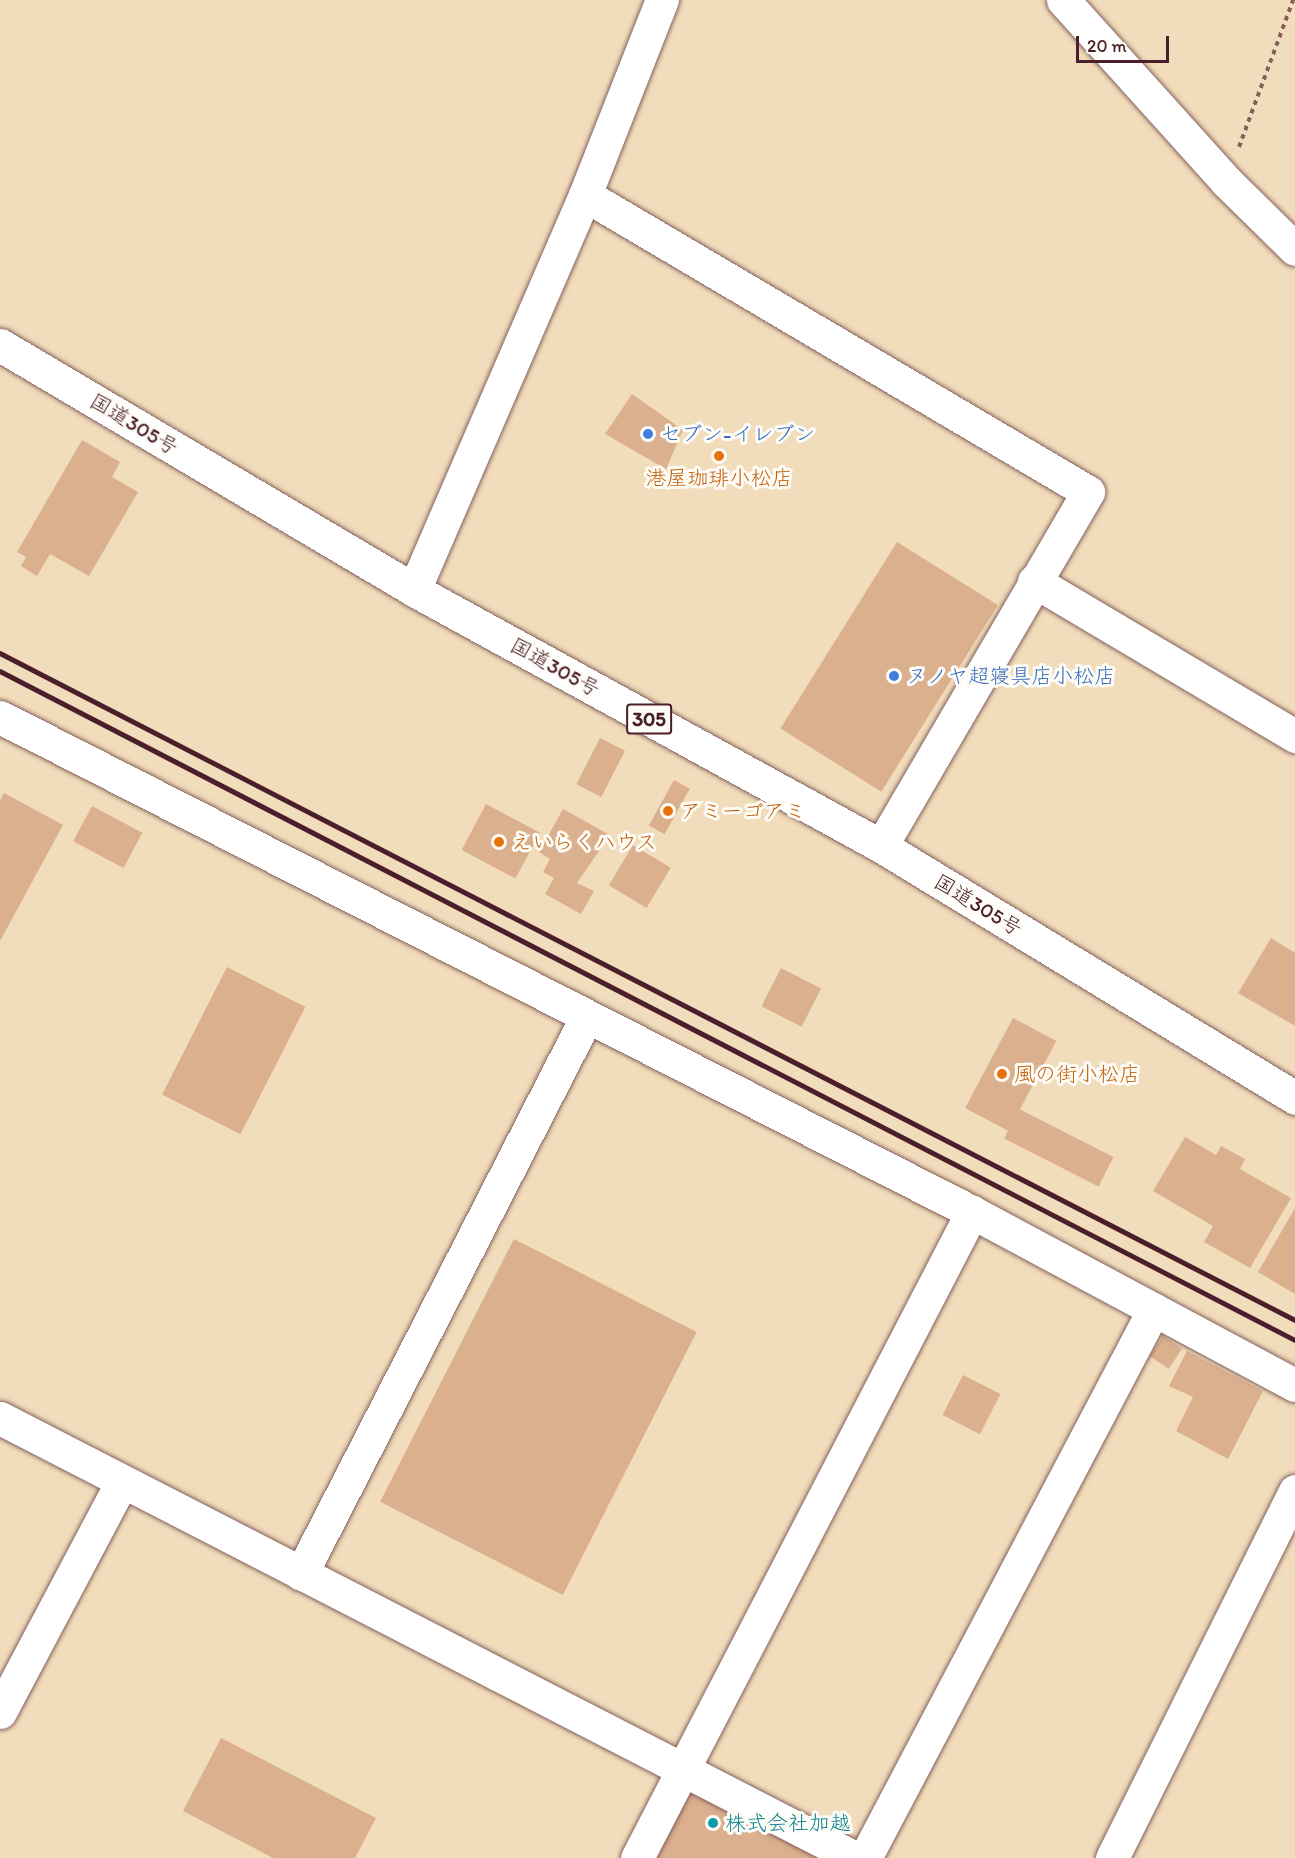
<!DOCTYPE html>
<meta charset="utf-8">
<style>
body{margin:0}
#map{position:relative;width:1295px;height:1858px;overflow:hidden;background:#f1dcbb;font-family:Itim,"Klee One",sans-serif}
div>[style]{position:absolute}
.building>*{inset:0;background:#dbb08f;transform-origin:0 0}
.path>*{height:4px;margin-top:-2px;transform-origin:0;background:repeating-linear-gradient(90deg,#84615d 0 4.5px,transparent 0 9px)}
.roads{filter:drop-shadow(0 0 2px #84615d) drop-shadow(0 0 2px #84615d)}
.minor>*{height:33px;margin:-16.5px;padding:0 16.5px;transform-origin:16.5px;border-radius:16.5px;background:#fff}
.tertiary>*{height:33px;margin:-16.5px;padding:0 16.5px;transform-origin:16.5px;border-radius:16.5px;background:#fff}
.trunk>*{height:33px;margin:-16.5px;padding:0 16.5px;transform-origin:16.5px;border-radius:16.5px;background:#fff}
.rail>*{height:4.5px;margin:-2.25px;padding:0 2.25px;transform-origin:2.25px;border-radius:2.25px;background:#4a1f2b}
.dots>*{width:16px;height:16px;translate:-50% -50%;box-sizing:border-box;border:3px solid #fdfcf7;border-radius:50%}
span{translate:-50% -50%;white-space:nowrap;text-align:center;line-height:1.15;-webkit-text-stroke:6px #fdfcf7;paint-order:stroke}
.shield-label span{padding:2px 4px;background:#fdfcf7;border:2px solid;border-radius:4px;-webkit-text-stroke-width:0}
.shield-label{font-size:20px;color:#4a1f2b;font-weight:700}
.street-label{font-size:21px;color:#4a1f2b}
.shop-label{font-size:21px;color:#366cbe}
.left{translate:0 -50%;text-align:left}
.food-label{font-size:21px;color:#c56008}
.culture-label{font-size:21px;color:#0d838f}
.scale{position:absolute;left:1076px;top:36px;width:93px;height:27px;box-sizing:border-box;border:3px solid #4a1f2b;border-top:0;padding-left:8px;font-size:18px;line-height:21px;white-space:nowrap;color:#4a1f2b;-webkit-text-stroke:4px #fdfcf7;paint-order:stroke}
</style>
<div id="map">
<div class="building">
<div style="clip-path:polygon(632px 394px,683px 430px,666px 469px,605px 434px)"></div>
<div style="clip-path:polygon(82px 440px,120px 462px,112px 477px,138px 492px,89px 576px,50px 554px,37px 576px,21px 566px,26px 557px,17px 552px)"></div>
<div style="left:897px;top:542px;width:119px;height:220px;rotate:32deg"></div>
<div style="left:600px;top:738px;width:28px;height:52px;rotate:27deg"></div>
<div style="left:674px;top:780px;width:18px;height:52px;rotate:29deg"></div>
<div style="clip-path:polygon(4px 793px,63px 825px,0 941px,0 801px)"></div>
<div style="left:486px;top:804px;width:61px;height:52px;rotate:28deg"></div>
<div style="left:92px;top:806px;width:57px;height:40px;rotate:28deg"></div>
<div style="clip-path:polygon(563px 809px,610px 835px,577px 883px,594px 891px,581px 914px,545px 894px,554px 878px,543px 872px,550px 859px,539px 852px)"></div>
<div style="left:633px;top:845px;width:44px;height:47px;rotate:31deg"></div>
<div style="clip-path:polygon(1271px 938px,1295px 953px,1295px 1026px,1238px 993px)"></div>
<div style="left:227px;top:967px;width:88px;height:143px;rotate:27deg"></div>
<div style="left:781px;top:968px;width:45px;height:43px;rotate:27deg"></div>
<div style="left:1013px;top:1018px;width:49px;height:102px;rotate:28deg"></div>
<div style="left:1019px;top:1109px;width:106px;height:33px;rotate:27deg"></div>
<div style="clip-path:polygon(1185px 1137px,1216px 1155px,1221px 1146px,1245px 1159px,1240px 1169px,1291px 1198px,1250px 1268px,1204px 1242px,1213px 1226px,1153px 1191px)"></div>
<div style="clip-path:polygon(1295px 1208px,1295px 1294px,1258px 1272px)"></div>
<div style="left:514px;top:1239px;width:205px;height:295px;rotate:27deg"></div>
<div style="left:1163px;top:1336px;width:23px;height:24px;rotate:34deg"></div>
<div style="clip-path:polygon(1187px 1351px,1263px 1391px,1228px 1459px,1176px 1431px,1193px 1397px,1169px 1386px)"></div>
<div style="left:963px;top:1375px;width:42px;height:45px;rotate:27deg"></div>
<div style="clip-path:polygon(221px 1738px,376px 1818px,355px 1858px,273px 1858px,183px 1811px)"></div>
<div style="clip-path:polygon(688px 1789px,824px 1858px,653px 1858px)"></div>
</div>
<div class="path">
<div style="left:1239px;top:147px;width:157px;rotate:-69.8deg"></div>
</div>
<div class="roads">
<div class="minor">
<div style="left:1063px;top:0;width:245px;rotate:48deg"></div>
<div style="left:1227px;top:182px;width:95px;rotate:44.6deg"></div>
<div style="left:585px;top:195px;width:584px;rotate:30.56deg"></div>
<div style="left:1088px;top:492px;width:410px;rotate:120.3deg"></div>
<div style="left:1034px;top:581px;width:304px;rotate:30.7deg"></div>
<div style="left:0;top:717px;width:1091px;rotate:26.99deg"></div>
<div style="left:972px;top:1212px;width:366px;rotate:28.2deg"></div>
<div style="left:301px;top:1574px;width:627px;rotate:-62.86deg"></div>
<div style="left:0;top:1712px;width:260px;rotate:-62.1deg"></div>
<div style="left:637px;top:1858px;width:728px;rotate:-62.59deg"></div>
<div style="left:865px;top:1858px;width:620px;rotate:-62.24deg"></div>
<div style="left:1112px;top:1858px;width:410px;rotate:-63.5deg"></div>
</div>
<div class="tertiary">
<div style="left:414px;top:590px;width:430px;rotate:-66.6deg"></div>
<div style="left:585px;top:195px;width:210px;rotate:-68.5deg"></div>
<div style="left:0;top:1418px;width:962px;rotate:27.23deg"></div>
</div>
<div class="trunk">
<div style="left:0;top:345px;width:481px;rotate:30.6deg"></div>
<div style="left:414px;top:590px;width:533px;rotate:28.73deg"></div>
<div style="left:881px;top:846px;width:485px;rotate:31.3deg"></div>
</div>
</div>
<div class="rail">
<div style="left:0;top:653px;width:1457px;rotate:27.25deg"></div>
<div style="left:0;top:671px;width:1458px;rotate:27.32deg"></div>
</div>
<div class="dots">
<div style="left:648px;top:434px;background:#3f7fe0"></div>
<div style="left:719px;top:456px;background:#e8710a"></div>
<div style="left:894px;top:676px;background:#3f7fe0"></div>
<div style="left:668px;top:811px;background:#e8710a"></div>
<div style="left:499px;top:842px;background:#e8710a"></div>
<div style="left:1002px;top:1074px;background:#e8710a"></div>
<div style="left:713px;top:1823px;background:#0f9aa8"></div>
</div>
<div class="shield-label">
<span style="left:649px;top:719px">305</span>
</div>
<div class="street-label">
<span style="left:134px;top:424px;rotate:31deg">国道305号</span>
<span style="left:555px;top:667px;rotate:29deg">国道305号</span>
<span style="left:978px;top:905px;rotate:31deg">国道305号</span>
</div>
<div class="shop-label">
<span class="left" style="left:660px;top:434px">セブン-イレブン</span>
<span class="left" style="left:906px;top:676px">ヌノヤ超寝具店小松店</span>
</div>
<div class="food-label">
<span style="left:719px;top:478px">港屋珈琲小松店</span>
<span class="left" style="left:680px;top:811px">アミーゴアミ</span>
<span class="left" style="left:511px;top:842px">えいらくハウス</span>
<span class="left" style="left:1014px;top:1074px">風の街小松店</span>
</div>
<div class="culture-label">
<span class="left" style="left:725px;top:1823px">株式会社加越</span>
</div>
<div class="scale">20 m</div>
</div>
